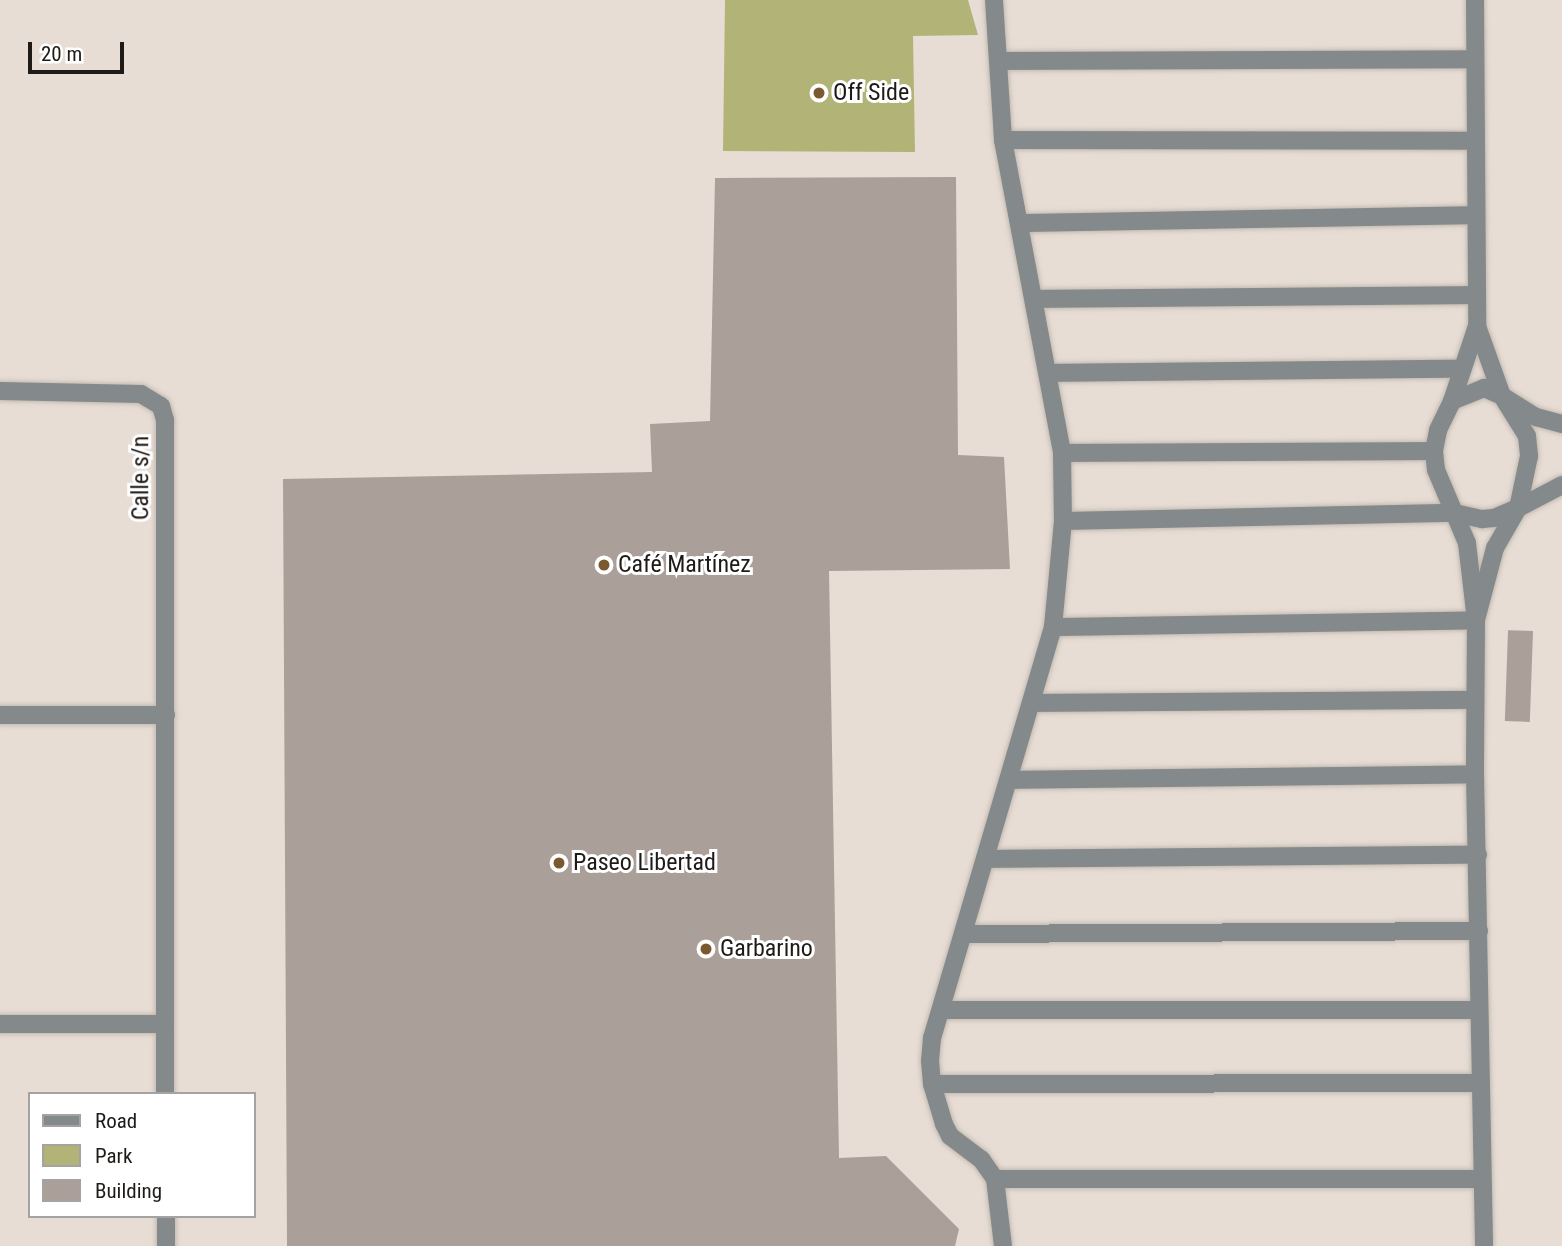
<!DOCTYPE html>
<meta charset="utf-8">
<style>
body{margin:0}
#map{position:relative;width:1562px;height:1246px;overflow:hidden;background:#e7ddd4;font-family:"Roboto Condensed",sans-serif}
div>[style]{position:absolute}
.green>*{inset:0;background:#b1b476}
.building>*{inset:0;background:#ab9f9a;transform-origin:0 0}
.roads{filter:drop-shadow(0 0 2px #c3bab2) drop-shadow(0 0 2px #c3bab2)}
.lane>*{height:18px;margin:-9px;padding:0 9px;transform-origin:9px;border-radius:9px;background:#84898b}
.street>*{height:18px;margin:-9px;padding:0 9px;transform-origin:9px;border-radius:9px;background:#84898b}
.dots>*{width:19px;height:19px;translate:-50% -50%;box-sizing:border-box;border:4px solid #fff;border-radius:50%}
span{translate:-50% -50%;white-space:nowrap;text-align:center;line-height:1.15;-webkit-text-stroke:6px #fff;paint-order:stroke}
.poi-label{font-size:24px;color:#1d1a17}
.left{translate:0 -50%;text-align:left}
.street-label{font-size:24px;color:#1d1a17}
.legend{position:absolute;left:28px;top:1092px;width:228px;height:126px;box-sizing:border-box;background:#fff;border:2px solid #a5a3a2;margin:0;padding:9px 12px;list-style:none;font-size:21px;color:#1d1a17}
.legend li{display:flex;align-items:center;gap:14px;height:35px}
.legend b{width:35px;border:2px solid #a5a3a2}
.scale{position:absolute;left:28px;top:42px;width:96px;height:32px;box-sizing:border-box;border:4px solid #1d1a17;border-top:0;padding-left:9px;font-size:21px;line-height:24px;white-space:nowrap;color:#1d1a17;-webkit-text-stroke:5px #fff;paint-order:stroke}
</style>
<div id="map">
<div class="green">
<div style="clip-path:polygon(725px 0,968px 0,978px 35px,913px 36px,915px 152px,723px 151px)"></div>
</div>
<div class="building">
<div style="clip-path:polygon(956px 177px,958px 455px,1004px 457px,1010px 569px,829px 571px,839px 1158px,886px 1156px,959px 1229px,955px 1246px,287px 1246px,283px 479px,652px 472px,650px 424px,710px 421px,715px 178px)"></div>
<div style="left:1533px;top:631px;width:91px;height:25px;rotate:92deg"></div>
</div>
<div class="roads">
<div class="lane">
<div style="left:994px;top:0;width:140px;rotate:86.3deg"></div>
<div style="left:1003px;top:140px;width:319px;rotate:79.3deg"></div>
<div style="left:1062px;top:453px;width:68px;rotate:89.2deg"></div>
<div style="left:1063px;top:521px;width:106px;rotate:95.4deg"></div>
<div style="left:1053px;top:627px;width:428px;rotate:106.4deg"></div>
<div style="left:932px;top:1038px;width:23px;rotate:95deg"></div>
<div style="left:930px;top:1061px;width:23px;rotate:85deg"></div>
<div style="left:932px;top:1084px;width:42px;rotate:73.3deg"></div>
<div style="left:944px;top:1124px;width:13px;rotate:63deg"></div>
<div style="left:950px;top:1136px;width:39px;rotate:37deg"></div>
<div style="left:981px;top:1159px;width:24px;rotate:55deg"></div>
<div style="left:995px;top:1179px;width:67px;rotate:83.2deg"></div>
<div style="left:1475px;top:0;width:326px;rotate:89.6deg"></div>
<div style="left:1477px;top:326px;width:74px;rotate:70.3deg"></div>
<div style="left:1502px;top:396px;width:47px;rotate:58deg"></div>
<div style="left:1527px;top:436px;width:20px;rotate:84deg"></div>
<div style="left:1529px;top:456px;width:53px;rotate:101.9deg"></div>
<div style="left:1518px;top:508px;width:46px;rotate:119.9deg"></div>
<div style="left:1495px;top:548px;width:74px;rotate:104.8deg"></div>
<div style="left:1476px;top:620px;width:154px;rotate:90.4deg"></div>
<div style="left:1475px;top:774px;width:472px;rotate:88.9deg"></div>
<div style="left:998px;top:61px;width:476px;rotate:-0.2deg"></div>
<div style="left:1003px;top:140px;width:472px;rotate:0.1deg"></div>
<div style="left:1020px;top:223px;width:454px;rotate:-1deg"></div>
<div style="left:1034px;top:299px;width:440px;rotate:-0.5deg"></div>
<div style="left:1049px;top:373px;width:413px;rotate:-0.6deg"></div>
<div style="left:1452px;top:401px;width:35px;rotate:-22deg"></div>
<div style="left:1484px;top:388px;width:20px;rotate:24deg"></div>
<div style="left:1502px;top:396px;width:40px;rotate:32deg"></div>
<div style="left:1536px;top:417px;width:27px;rotate:15deg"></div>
<div style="left:1062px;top:453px;width:372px;rotate:-0.3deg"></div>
<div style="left:1063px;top:521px;width:392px;rotate:-1.2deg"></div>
<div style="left:1455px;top:513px;width:28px;rotate:13deg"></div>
<div style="left:1482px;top:519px;width:12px;rotate:-5deg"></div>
<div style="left:1494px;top:518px;width:26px;rotate:-23deg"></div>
<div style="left:1518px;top:508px;width:50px;rotate:-27.6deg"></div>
<div style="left:1053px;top:627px;width:423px;rotate:-0.9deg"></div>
<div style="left:1476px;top:620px;width:78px;rotate:-96.7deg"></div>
<div style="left:1467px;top:543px;width:79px;rotate:-113deg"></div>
<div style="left:1436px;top:470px;width:19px;rotate:-96deg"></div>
<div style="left:1434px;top:451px;width:21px;rotate:-79deg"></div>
<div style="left:1438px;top:430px;width:32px;rotate:-64deg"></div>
<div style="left:1452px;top:401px;width:79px;rotate:-71.6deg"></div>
<div style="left:1033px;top:703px;width:441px;rotate:-0.4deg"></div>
<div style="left:1009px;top:780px;width:466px;rotate:-0.7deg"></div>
<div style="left:985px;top:859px;width:493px;rotate:-0.5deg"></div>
<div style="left:963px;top:934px;width:516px;rotate:-0.33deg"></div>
<div style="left:941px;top:1010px;width:537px"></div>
<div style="left:932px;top:1084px;width:547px;rotate:-0.1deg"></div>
<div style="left:995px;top:1179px;width:487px"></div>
</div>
<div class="street">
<div style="left:0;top:391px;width:141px;rotate:1.2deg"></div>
<div style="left:141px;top:394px;width:23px;rotate:31deg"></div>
<div style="left:161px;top:406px;width:15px;rotate:74deg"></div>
<div style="left:165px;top:420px;width:674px;rotate:90deg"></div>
<div style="left:0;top:715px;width:166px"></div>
<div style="left:0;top:1024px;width:164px"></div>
<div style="left:166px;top:1216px;width:30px;rotate:90deg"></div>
</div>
</div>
<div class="dots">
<div style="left:819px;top:93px;background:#7b5930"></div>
<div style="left:604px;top:565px;background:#7b5930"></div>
<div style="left:559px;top:863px;background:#7b5930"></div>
<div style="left:706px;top:949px;background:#7b5930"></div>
</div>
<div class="poi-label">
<span class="left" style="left:833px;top:93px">Off Side</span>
<span class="left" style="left:618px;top:565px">Café Martínez</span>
<span class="left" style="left:573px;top:863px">Paseo Libertad</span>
<span class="left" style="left:720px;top:949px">Garbarino</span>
</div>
<div class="street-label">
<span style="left:141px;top:478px;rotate:-90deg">Calle s/n</span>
</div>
<ul class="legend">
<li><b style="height:9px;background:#84898b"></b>Road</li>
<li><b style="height:19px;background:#b1b476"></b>Park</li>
<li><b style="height:19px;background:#ab9f9a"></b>Building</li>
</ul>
<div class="scale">20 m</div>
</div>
